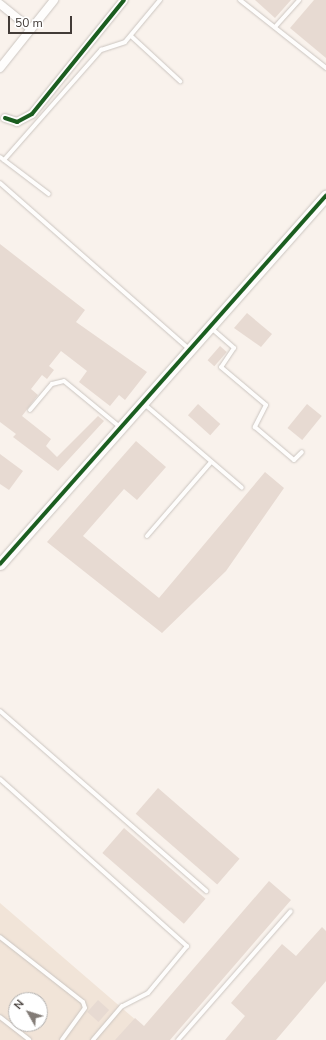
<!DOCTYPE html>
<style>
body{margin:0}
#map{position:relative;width:326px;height:1040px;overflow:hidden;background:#f9f2ec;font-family:"Nunito Sans",sans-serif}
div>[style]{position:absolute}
.industrial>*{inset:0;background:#f1e4d8}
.building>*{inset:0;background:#e7dad2;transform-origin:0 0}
.roads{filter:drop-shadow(0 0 1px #cbc5c0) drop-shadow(0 0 1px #cbc5c0)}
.lane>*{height:4px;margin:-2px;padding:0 2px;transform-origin:2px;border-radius:2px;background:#fefdfc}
.street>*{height:8px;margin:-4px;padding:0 4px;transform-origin:4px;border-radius:4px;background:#fefdfc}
.secondary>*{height:11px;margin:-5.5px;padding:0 5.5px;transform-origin:5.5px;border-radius:5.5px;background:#fefdfc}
.cycleway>*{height:4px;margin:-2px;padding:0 2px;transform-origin:2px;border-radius:2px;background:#1b5e20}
span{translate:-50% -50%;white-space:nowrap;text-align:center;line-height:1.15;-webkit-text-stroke:3px #fff;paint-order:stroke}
.north{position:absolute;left:8px;top:992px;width:40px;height:40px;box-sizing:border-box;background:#fff;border:1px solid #b3b1af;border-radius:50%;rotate:309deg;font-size:11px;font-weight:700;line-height:16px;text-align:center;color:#423b37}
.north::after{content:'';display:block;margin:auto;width:14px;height:18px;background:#827b76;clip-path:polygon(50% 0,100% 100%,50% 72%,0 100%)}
.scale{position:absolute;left:8px;top:16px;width:64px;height:18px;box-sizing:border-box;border:2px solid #423b37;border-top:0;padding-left:5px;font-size:12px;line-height:14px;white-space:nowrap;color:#423b37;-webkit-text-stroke:3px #fff;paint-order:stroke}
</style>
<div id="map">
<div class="industrial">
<div style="clip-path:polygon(evenodd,0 903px,159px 1040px,0 1040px,0 903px,16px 1000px,40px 1000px,40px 1024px,16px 1024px,16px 1000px)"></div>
</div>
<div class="building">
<div style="clip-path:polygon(255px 0,291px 0,275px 18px)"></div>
<div style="clip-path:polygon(314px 0,326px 0,326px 58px,290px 28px)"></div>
<div style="clip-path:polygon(0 244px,85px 310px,76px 322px,147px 372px,125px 400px,119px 395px,110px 406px,79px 382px,87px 371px,61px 351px,49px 366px,54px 370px,47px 379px,42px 375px,31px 389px,38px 395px,22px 416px,51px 439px,46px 446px,57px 457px,98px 416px,104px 421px,58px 471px,13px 437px,16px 434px,0 422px)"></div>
<div style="clip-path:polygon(247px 313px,272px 334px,261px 347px,234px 328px)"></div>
<div style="left:220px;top:346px;width:9px;height:19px;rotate:41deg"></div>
<div style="left:198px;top:404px;width:30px;height:15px;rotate:42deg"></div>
<div style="left:307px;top:404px;width:19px;height:31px;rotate:39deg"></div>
<div style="clip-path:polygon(136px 441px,166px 467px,137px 500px,124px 489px,83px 536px,159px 598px,265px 472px,284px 488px,226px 571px,162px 633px,47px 542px)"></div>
<div style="clip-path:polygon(0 454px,23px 471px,9px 490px,0 484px)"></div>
<div style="left:158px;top:788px;width:108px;height:34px;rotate:41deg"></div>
<div style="left:124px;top:828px;width:108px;height:33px;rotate:41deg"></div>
<div style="clip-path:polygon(269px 881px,291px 900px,170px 1040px,115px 1040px,135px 1018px,144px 1026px)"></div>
<div style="clip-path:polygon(322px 927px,326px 931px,326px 981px,276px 1040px,225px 1040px,245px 1016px,231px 1003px,282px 944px,296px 956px)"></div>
<div style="left:98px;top:1000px;width:15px;height:16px;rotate:42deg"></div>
</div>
<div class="roads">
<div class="lane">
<div style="left:240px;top:0;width:110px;rotate:38.3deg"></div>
<div style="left:275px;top:27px;width:36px;rotate:-48deg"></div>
<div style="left:131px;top:36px;width:67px;rotate:42.6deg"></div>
<div style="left:0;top:157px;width:61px;rotate:37.1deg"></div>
<div style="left:4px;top:160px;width:147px;rotate:-48.6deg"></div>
<div style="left:101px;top:50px;width:25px;rotate:-18deg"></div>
<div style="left:125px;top:42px;width:55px;rotate:-50.2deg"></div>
<div style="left:0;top:183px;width:252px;rotate:41.3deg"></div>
<div style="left:210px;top:327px;width:32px;rotate:41deg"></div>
<div style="left:234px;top:348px;width:23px;rotate:124deg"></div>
<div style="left:221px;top:367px;width:59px;rotate:40.2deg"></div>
<div style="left:266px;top:405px;width:25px;rotate:117deg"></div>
<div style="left:255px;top:427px;width:51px;rotate:40.2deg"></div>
<div style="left:294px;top:460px;width:11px;rotate:-45deg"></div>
<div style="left:143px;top:403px;width:130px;rotate:40.6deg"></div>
<div style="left:30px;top:410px;width:34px;rotate:-50deg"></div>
<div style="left:52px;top:384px;width:12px;rotate:-14deg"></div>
<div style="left:64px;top:381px;width:72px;rotate:39.4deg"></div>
<div style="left:147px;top:536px;width:98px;rotate:-49.1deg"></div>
<div style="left:0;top:711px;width:274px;rotate:41.1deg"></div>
<div style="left:0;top:779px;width:251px;rotate:41.8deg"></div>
<div style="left:187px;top:946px;width:61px;rotate:129.7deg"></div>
<div style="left:148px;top:993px;width:29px;rotate:153deg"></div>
<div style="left:122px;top:1006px;width:45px;rotate:130.5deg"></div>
<div style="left:0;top:937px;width:105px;rotate:38.1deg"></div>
<div style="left:83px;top:1002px;width:6px;rotate:72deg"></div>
<div style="left:85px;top:1008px;width:39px;rotate:126deg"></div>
<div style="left:0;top:1017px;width:37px;rotate:38deg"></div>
<div style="left:178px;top:1040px;width:171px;rotate:-48.8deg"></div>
</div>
<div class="street">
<div style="left:0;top:4px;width:40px;rotate:39deg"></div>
<div style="left:0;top:68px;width:87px;rotate:-51.5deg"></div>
<div style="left:5px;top:118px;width:13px;rotate:18deg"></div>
<div style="left:17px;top:122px;width:17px;rotate:-28deg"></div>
<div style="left:32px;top:114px;width:146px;rotate:-51.1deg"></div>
</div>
<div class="secondary">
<div style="left:0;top:564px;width:492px;rotate:-48.5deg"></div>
</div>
</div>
<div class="cycleway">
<div style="left:5px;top:118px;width:13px;rotate:18deg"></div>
<div style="left:17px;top:122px;width:17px;rotate:-28deg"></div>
<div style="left:32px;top:114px;width:146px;rotate:-51.1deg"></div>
<div style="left:0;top:564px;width:492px;rotate:-48.5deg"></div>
</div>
<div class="north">N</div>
<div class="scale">50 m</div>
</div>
